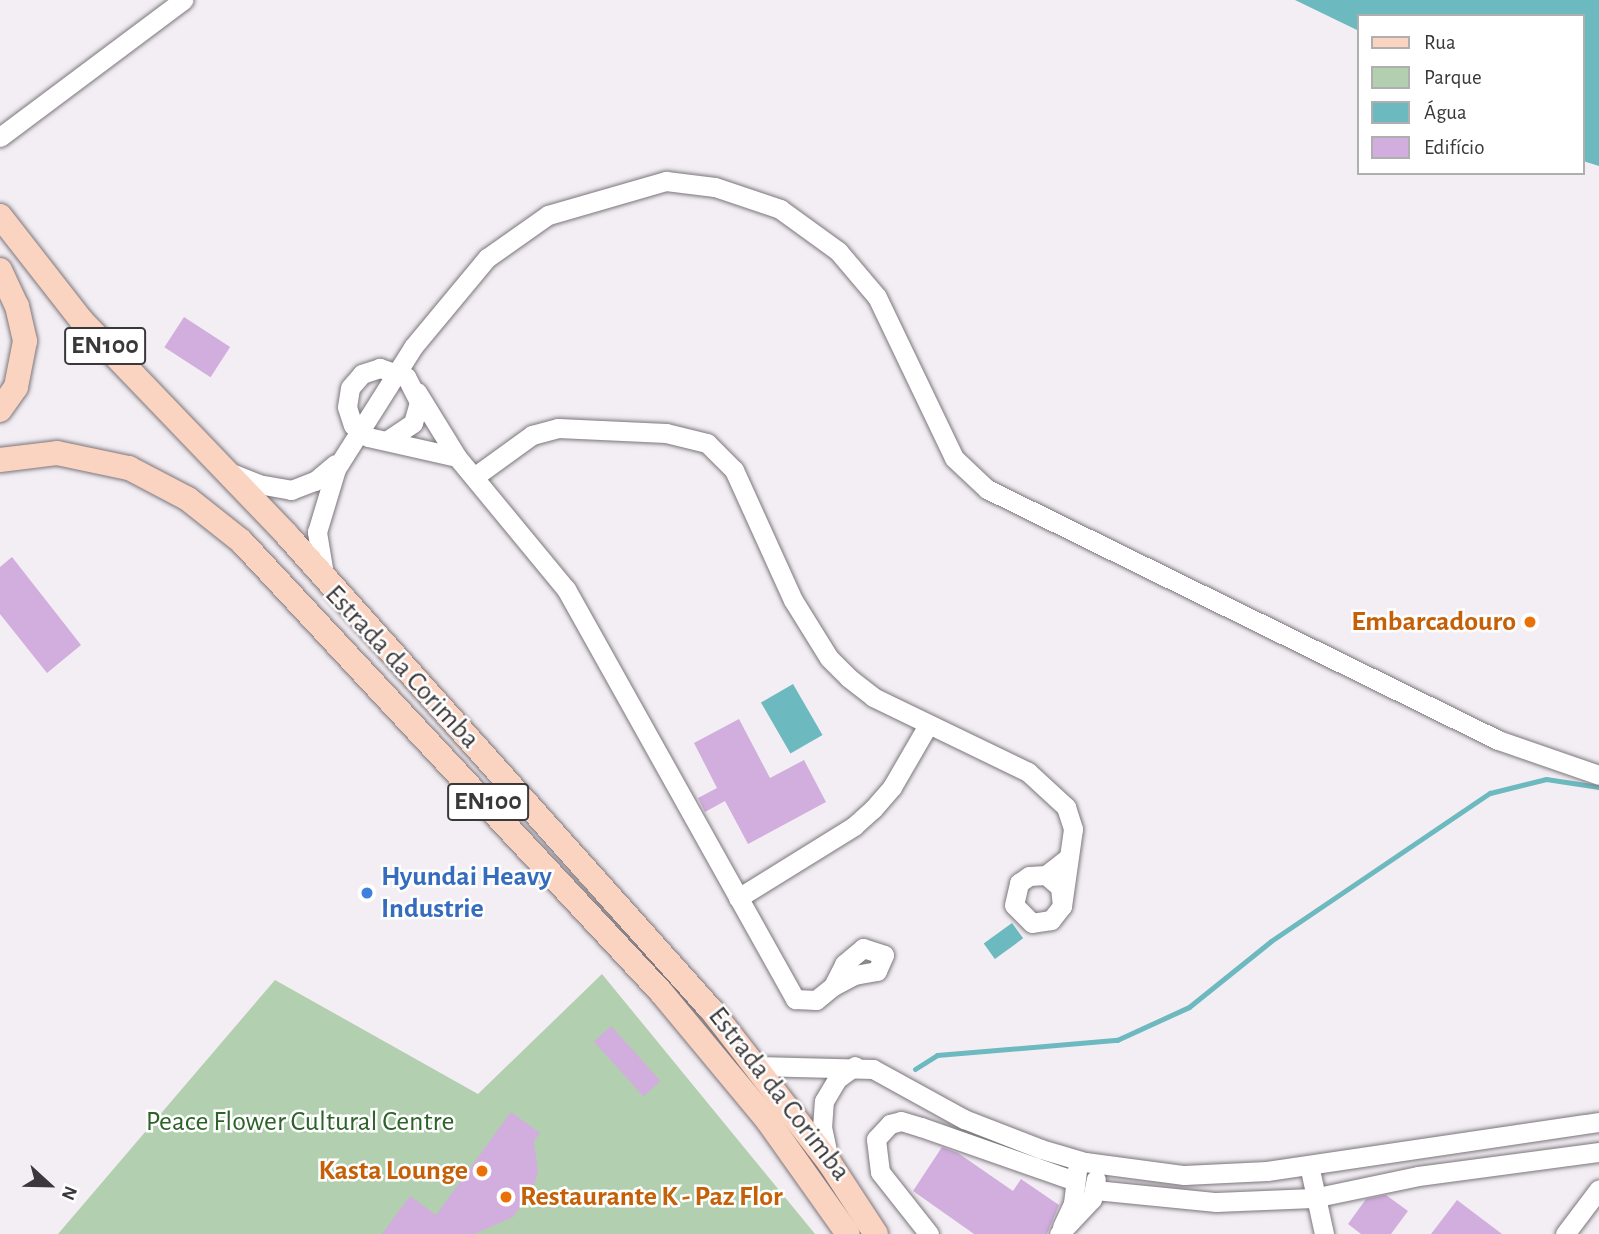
<!DOCTYPE html>
<meta charset="utf-8">
<style>
body{margin:0}
#map{position:relative;width:1599px;height:1234px;overflow:hidden;background:#f3eef3;font-family:"Alegreya Sans",sans-serif}
div>[style]{position:absolute}
.green>*{inset:0;background:#b2cfaf}
.water>*{inset:0;background:#6cb9bf;transform-origin:0 0}
.stream>*{height:5px;margin:-2.5px;padding:0 2.5px;transform-origin:2.5px;border-radius:2.5px;background:#6cb9bf}
.building>*{inset:0;background:#d1aede;transform-origin:0 0}
.roads{filter:drop-shadow(0 0 2px #7b767b) drop-shadow(0 0 2px #7b767b)}
.minor>*{height:19px;margin:-9.5px;padding:0 9.5px;transform-origin:9.5px;border-radius:9.5px;background:#fff}
.major>*{height:24px;margin:-12px;padding:0 12px;transform-origin:12px;border-radius:12px;background:#fad3c1}
.dots>*{width:19px;height:19px;translate:-50% -50%;box-sizing:border-box;border:4px solid #fff;border-radius:50%}
span{translate:-50% -50%;white-space:nowrap;text-align:center;line-height:1.15;-webkit-text-stroke:5px #fff;paint-order:stroke}
.shield-label span{padding:2px 5px;background:#fff;border:2px solid;border-radius:5px;-webkit-text-stroke-width:0}
.shield-label{font-size:26px;color:#3a383a;font-weight:700}
.food-label{font-size:28px;color:#c56008;font-weight:700}
.right{translate:-100% -50%;text-align:right}
.left{translate:0 -50%;text-align:left}
.street-label{font-size:28px;color:#3a383a}
.shop-label{font-size:28px;color:#366cbe;font-weight:700}
.park-label{font-size:28px;color:#2d6329}
.legend{position:absolute;left:1357px;top:14px;width:228px;height:161px;box-sizing:border-box;background:#fff;border:2px solid #b0afb0;margin:0;padding:9px 12px;list-style:none;font-size:21px;color:#3a383a}
.legend li{display:flex;align-items:center;gap:14px;height:35px}
.legend b{width:35px;border:2px solid #b0afb0}
.north{position:absolute;left:14px;top:1150px;width:70px;height:70px;-webkit-text-stroke:5px #fff;paint-order:stroke;rotate:112deg;font-size:19px;font-weight:700;line-height:28px;text-align:center;color:#3a383a}
.north::after{content:'';display:block;margin:auto;width:24px;height:32px;background:#3a383a;clip-path:polygon(50% 0,100% 100%,50% 72%,0 100%)}
</style>
<div id="map">
<div class="green">
<div style="clip-path:polygon(602px 974px,815px 1234px,58px 1234px,275px 980px,478px 1094px)"></div>
</div>
<div class="water">
<div style="clip-path:polygon(1295px 0,1599px 0,1599px 166px,1583px 161px,1583px 16px,1359px 16px,1359px 31px)"></div>
<div style="left:793px;top:684px;width:59px;height:37px;rotate:60deg"></div>
<div style="left:1012px;top:923px;width:19px;height:35px;rotate:54deg"></div>
</div>
<div class="stream">
<div style="left:915px;top:1069px;width:26px;rotate:-32deg"></div>
<div style="left:937px;top:1055px;width:181px;rotate:-4.8deg"></div>
<div style="left:1117px;top:1040px;width:79px;rotate:-24.6deg"></div>
<div style="left:1189px;top:1007px;width:105px;rotate:-38.8deg"></div>
<div style="left:1271px;top:941px;width:264px;rotate:-34.1deg"></div>
<div style="left:1490px;top:793px;width:58px;rotate:-14deg"></div>
<div style="left:1546px;top:779px;width:54px;rotate:8.6deg"></div>
</div>
<div class="building">
<div style="left:184px;top:317px;width:55px;height:36px;rotate:33deg"></div>
<div style="clip-path:polygon(12px 557px,81px 645px,47px 673px,0 614px,0 567px)"></div>
<div style="clip-path:polygon(739px 719px,770px 778px,804px 760px,826px 802px,748px 844px,725px 801px,705px 812px,698px 798px,717px 788px,694px 743px)"></div>
<div style="left:611px;top:1026px;width:74px;height:23px;rotate:48deg"></div>
<div style="clip-path:polygon(511px 1112px,540px 1133px,534px 1141px,538px 1172px,533px 1189px,513px 1217px,474px 1234px,382px 1234px,410px 1196px,436px 1215px)"></div>
<div style="clip-path:polygon(942px 1147px,958px 1153px,1013px 1191px,1021px 1179px,1059px 1205px,1047px 1234px,974px 1234px,913px 1191px)"></div>
<div style="clip-path:polygon(1386px 1195px,1408px 1211px,1391px 1234px,1361px 1234px,1348px 1224px,1366px 1199px)"></div>
<div style="clip-path:polygon(1457px 1200px,1502px 1234px,1431px 1234px)"></div>
</div>
<div class="roads">
<div class="minor">
<div style="left:0;top:137px;width:229px;rotate:-36.8deg"></div>
<div style="left:417px;top:392px;width:76px;rotate:58.4deg"></div>
<div style="left:457px;top:457px;width:171px;rotate:50.5deg"></div>
<div style="left:566px;top:589px;width:470px;rotate:60.8deg"></div>
<div style="left:795px;top:999px;width:21px;rotate:3deg"></div>
<div style="left:816px;top:1000px;width:22px;rotate:-39deg"></div>
<div style="left:833px;top:986px;width:25px;rotate:-63deg"></div>
<div style="left:844px;top:964px;width:25px;rotate:-40deg"></div>
<div style="left:863px;top:948px;width:22px;rotate:18deg"></div>
<div style="left:884px;top:955px;width:17px;rotate:114deg"></div>
<div style="left:877px;top:971px;width:23px;rotate:170deg"></div>
<div style="left:854px;top:975px;width:24px;rotate:152deg"></div>
<div style="left:388px;top:440px;width:30px;rotate:-34deg"></div>
<div style="left:413px;top:423px;width:22px;rotate:-74deg"></div>
<div style="left:419px;top:402px;width:28px;rotate:-117deg"></div>
<div style="left:406px;top:377px;width:28px;rotate:-161deg"></div>
<div style="left:380px;top:368px;width:19px;rotate:162deg"></div>
<div style="left:362px;top:374px;width:18px;rotate:131deg"></div>
<div style="left:350px;top:388px;width:19px;rotate:99deg"></div>
<div style="left:347px;top:407px;width:19px;rotate:72deg"></div>
<div style="left:353px;top:425px;width:19px;rotate:39deg"></div>
<div style="left:368px;top:437px;width:91px;rotate:12.7deg"></div>
<div style="left:229px;top:472px;width:31px;rotate:22deg"></div>
<div style="left:258px;top:484px;width:34px;rotate:10deg"></div>
<div style="left:291px;top:490px;width:26px;rotate:-21deg"></div>
<div style="left:315px;top:481px;width:26px;rotate:-40deg"></div>
<div style="left:474px;top:477px;width:72px;rotate:-35.9deg"></div>
<div style="left:532px;top:435px;width:27px;rotate:-15deg"></div>
<div style="left:558px;top:428px;width:108px;rotate:2.7deg"></div>
<div style="left:666px;top:433px;width:42px;rotate:13.7deg"></div>
<div style="left:707px;top:443px;width:38px;rotate:45deg"></div>
<div style="left:734px;top:470px;width:143px;rotate:65.6deg"></div>
<div style="left:793px;top:600px;width:68px;rotate:58.2deg"></div>
<div style="left:829px;top:658px;width:28px;rotate:45deg"></div>
<div style="left:849px;top:678px;width:31px;rotate:38deg"></div>
<div style="left:873px;top:697px;width:172px;rotate:25.8deg"></div>
<div style="left:1028px;top:772px;width:52px;rotate:42.6deg"></div>
<div style="left:1066px;top:807px;width:23px;rotate:72deg"></div>
<div style="left:1073px;top:829px;width:78px;rotate:98.1deg"></div>
<div style="left:324px;top:574px;width:43px;rotate:-99.5deg"></div>
<div style="left:317px;top:532px;width:66px;rotate:-73.2deg"></div>
<div style="left:336px;top:469px;width:144px;rotate:-57.7deg"></div>
<div style="left:413px;top:347px;width:116px;rotate:-50.3deg"></div>
<div style="left:487px;top:258px;width:75px;rotate:-35.2deg"></div>
<div style="left:548px;top:215px;width:123px;rotate:-16.1deg"></div>
<div style="left:666px;top:181px;width:49px;rotate:7deg"></div>
<div style="left:715px;top:187px;width:69px;rotate:18.7deg"></div>
<div style="left:780px;top:209px;width:72px;rotate:35.9deg"></div>
<div style="left:838px;top:251px;width:60px;rotate:49.7deg"></div>
<div style="left:877px;top:297px;width:178px;rotate:64.4deg"></div>
<div style="left:954px;top:458px;width:45px;rotate:43.2deg"></div>
<div style="left:987px;top:489px;width:569px;rotate:26.16deg"></div>
<div style="left:1498px;top:740px;width:107px;rotate:19.1deg"></div>
<div style="left:1046px;top:875px;width:18px;rotate:41deg"></div>
<div style="left:1060px;top:887px;width:19px;rotate:84deg"></div>
<div style="left:1062px;top:906px;width:18px;rotate:128deg"></div>
<div style="left:1051px;top:920px;width:19px;rotate:171deg"></div>
<div style="left:1032px;top:923px;width:25px;rotate:-135deg"></div>
<div style="left:1014px;top:905px;width:23px;rotate:-77deg"></div>
<div style="left:1019px;top:883px;width:12px;rotate:-35deg"></div>
<div style="left:1029px;top:876px;width:17px;rotate:-3deg"></div>
<div style="left:1046px;top:875px;width:28px;rotate:-38deg"></div>
<div style="left:738px;top:898px;width:137px;rotate:-31.8deg"></div>
<div style="left:854px;top:826px;width:25px;rotate:-42deg"></div>
<div style="left:873px;top:809px;width:29px;rotate:-49deg"></div>
<div style="left:892px;top:787px;width:72px;rotate:-59.9deg"></div>
<div style="left:757px;top:1066px;width:116px;rotate:1.5deg"></div>
<div style="left:873px;top:1069px;width:104px;rotate:28.8deg"></div>
<div style="left:964px;top:1119px;width:83px;rotate:21.3deg"></div>
<div style="left:1041px;top:1149px;width:46px;rotate:16.5deg"></div>
<div style="left:1085px;top:1162px;width:100px;rotate:7.5deg"></div>
<div style="left:1184px;top:1175px;width:83px;rotate:-2.8deg"></div>
<div style="left:1267px;top:1171px;width:336px;rotate:-8.4deg"></div>
<div style="left:829px;top:1160px;width:33px;rotate:-102deg"></div>
<div style="left:822px;top:1128px;width:27px;rotate:-86deg"></div>
<div style="left:824px;top:1101px;width:26px;rotate:-59deg"></div>
<div style="left:837px;top:1079px;width:22px;rotate:-36deg"></div>
<div style="left:1309px;top:1165px;width:71px;rotate:77.7deg"></div>
<div style="left:1095px;top:1190px;width:122px;rotate:5.7deg"></div>
<div style="left:1216px;top:1202px;width:97px;rotate:-2.4deg"></div>
<div style="left:1313px;top:1198px;width:107px;rotate:-11.8deg"></div>
<div style="left:1418px;top:1176px;width:183px;rotate:-7.6deg"></div>
<div style="left:1062px;top:1227px;width:26px;rotate:-65deg"></div>
<div style="left:1073px;top:1203px;width:34px;rotate:-83deg"></div>
<div style="left:929px;top:1234px;width:79px;rotate:-128.3deg"></div>
<div style="left:880px;top:1172px;width:33px;rotate:-97deg"></div>
<div style="left:876px;top:1139px;width:21px;rotate:-47deg"></div>
<div style="left:890px;top:1124px;width:11px;rotate:-15deg"></div>
<div style="left:901px;top:1121px;width:21px;rotate:17deg"></div>
<div style="left:921px;top:1127px;width:163px;rotate:19.3deg"></div>
<div style="left:1059px;top:1234px;width:48px;rotate:-46.7deg"></div>
<div style="left:1092px;top:1199px;width:20px;rotate:-79deg"></div>
<div style="left:1565px;top:1234px;width:56px;rotate:-52.9deg"></div>
</div>
<div class="major">
<div style="left:0;top:216px;width:133px;rotate:52deg"></div>
<div style="left:82px;top:321px;width:296px;rotate:46.2deg"></div>
<div style="left:287px;top:535px;width:640px;rotate:48.23deg"></div>
<div style="left:713px;top:1012px;width:190px;rotate:52.3deg"></div>
<div style="left:829px;top:1162px;width:86px;rotate:56.9deg"></div>
<div style="left:0;top:270px;width:40px;rotate:65deg"></div>
<div style="left:17px;top:306px;width:36px;rotate:77deg"></div>
<div style="left:25px;top:341px;width:47px;rotate:101.1deg"></div>
<div style="left:16px;top:387px;width:28px;rotate:125deg"></div>
<div style="left:0;top:460px;width:57px;rotate:-7deg"></div>
<div style="left:57px;top:453px;width:74px;rotate:11.8deg"></div>
<div style="left:129px;top:468px;width:67px;rotate:27.7deg"></div>
<div style="left:188px;top:499px;width:68px;rotate:38.4deg"></div>
<div style="left:241px;top:541px;width:616px;rotate:47.04deg"></div>
<div style="left:661px;top:992px;width:168px;rotate:50.3deg"></div>
<div style="left:768px;top:1121px;width:138px;rotate:54.7deg"></div>
</div>
</div>
<div class="dots">
<div style="left:1530px;top:622px;background:#e8710a"></div>
<div style="left:367px;top:893px;background:#3f7fe0"></div>
<div style="left:482px;top:1171px;background:#e8710a"></div>
<div style="left:506px;top:1197px;background:#e8710a"></div>
</div>
<div class="shield-label">
<span style="left:105px;top:346px">EN100</span>
<span style="left:488px;top:802px">EN100</span>
</div>
<div class="food-label">
<span class="right" style="left:1516px;top:622px">Embarcadouro</span>
<span class="right" style="left:468px;top:1171px">Kasta Lounge</span>
<span class="left" style="left:520px;top:1197px">Restaurante K - Paz Flor</span>
</div>
<div class="street-label">
<span style="left:402px;top:667px;rotate:47deg">Estrada da Corimba</span>
<span style="left:779px;top:1094px;rotate:52deg">Estrada da Corimba</span>
</div>
<div class="shop-label">
<span class="left" style="left:381px;top:893px">Hyundai Heavy<br>Industrie</span>
</div>
<div class="park-label">
<span style="left:300px;top:1122px">Peace Flower Cultural Centre</span>
</div>
<ul class="legend">
<li><b style="height:9px;background:#fad3c1"></b>Rua</li>
<li><b style="height:19px;background:#b2cfaf"></b>Parque</li>
<li><b style="height:19px;background:#6cb9bf"></b>Água</li>
<li><b style="height:19px;background:#d1aede"></b>Edifício</li>
</ul>
<div class="north">N</div>
</div>
